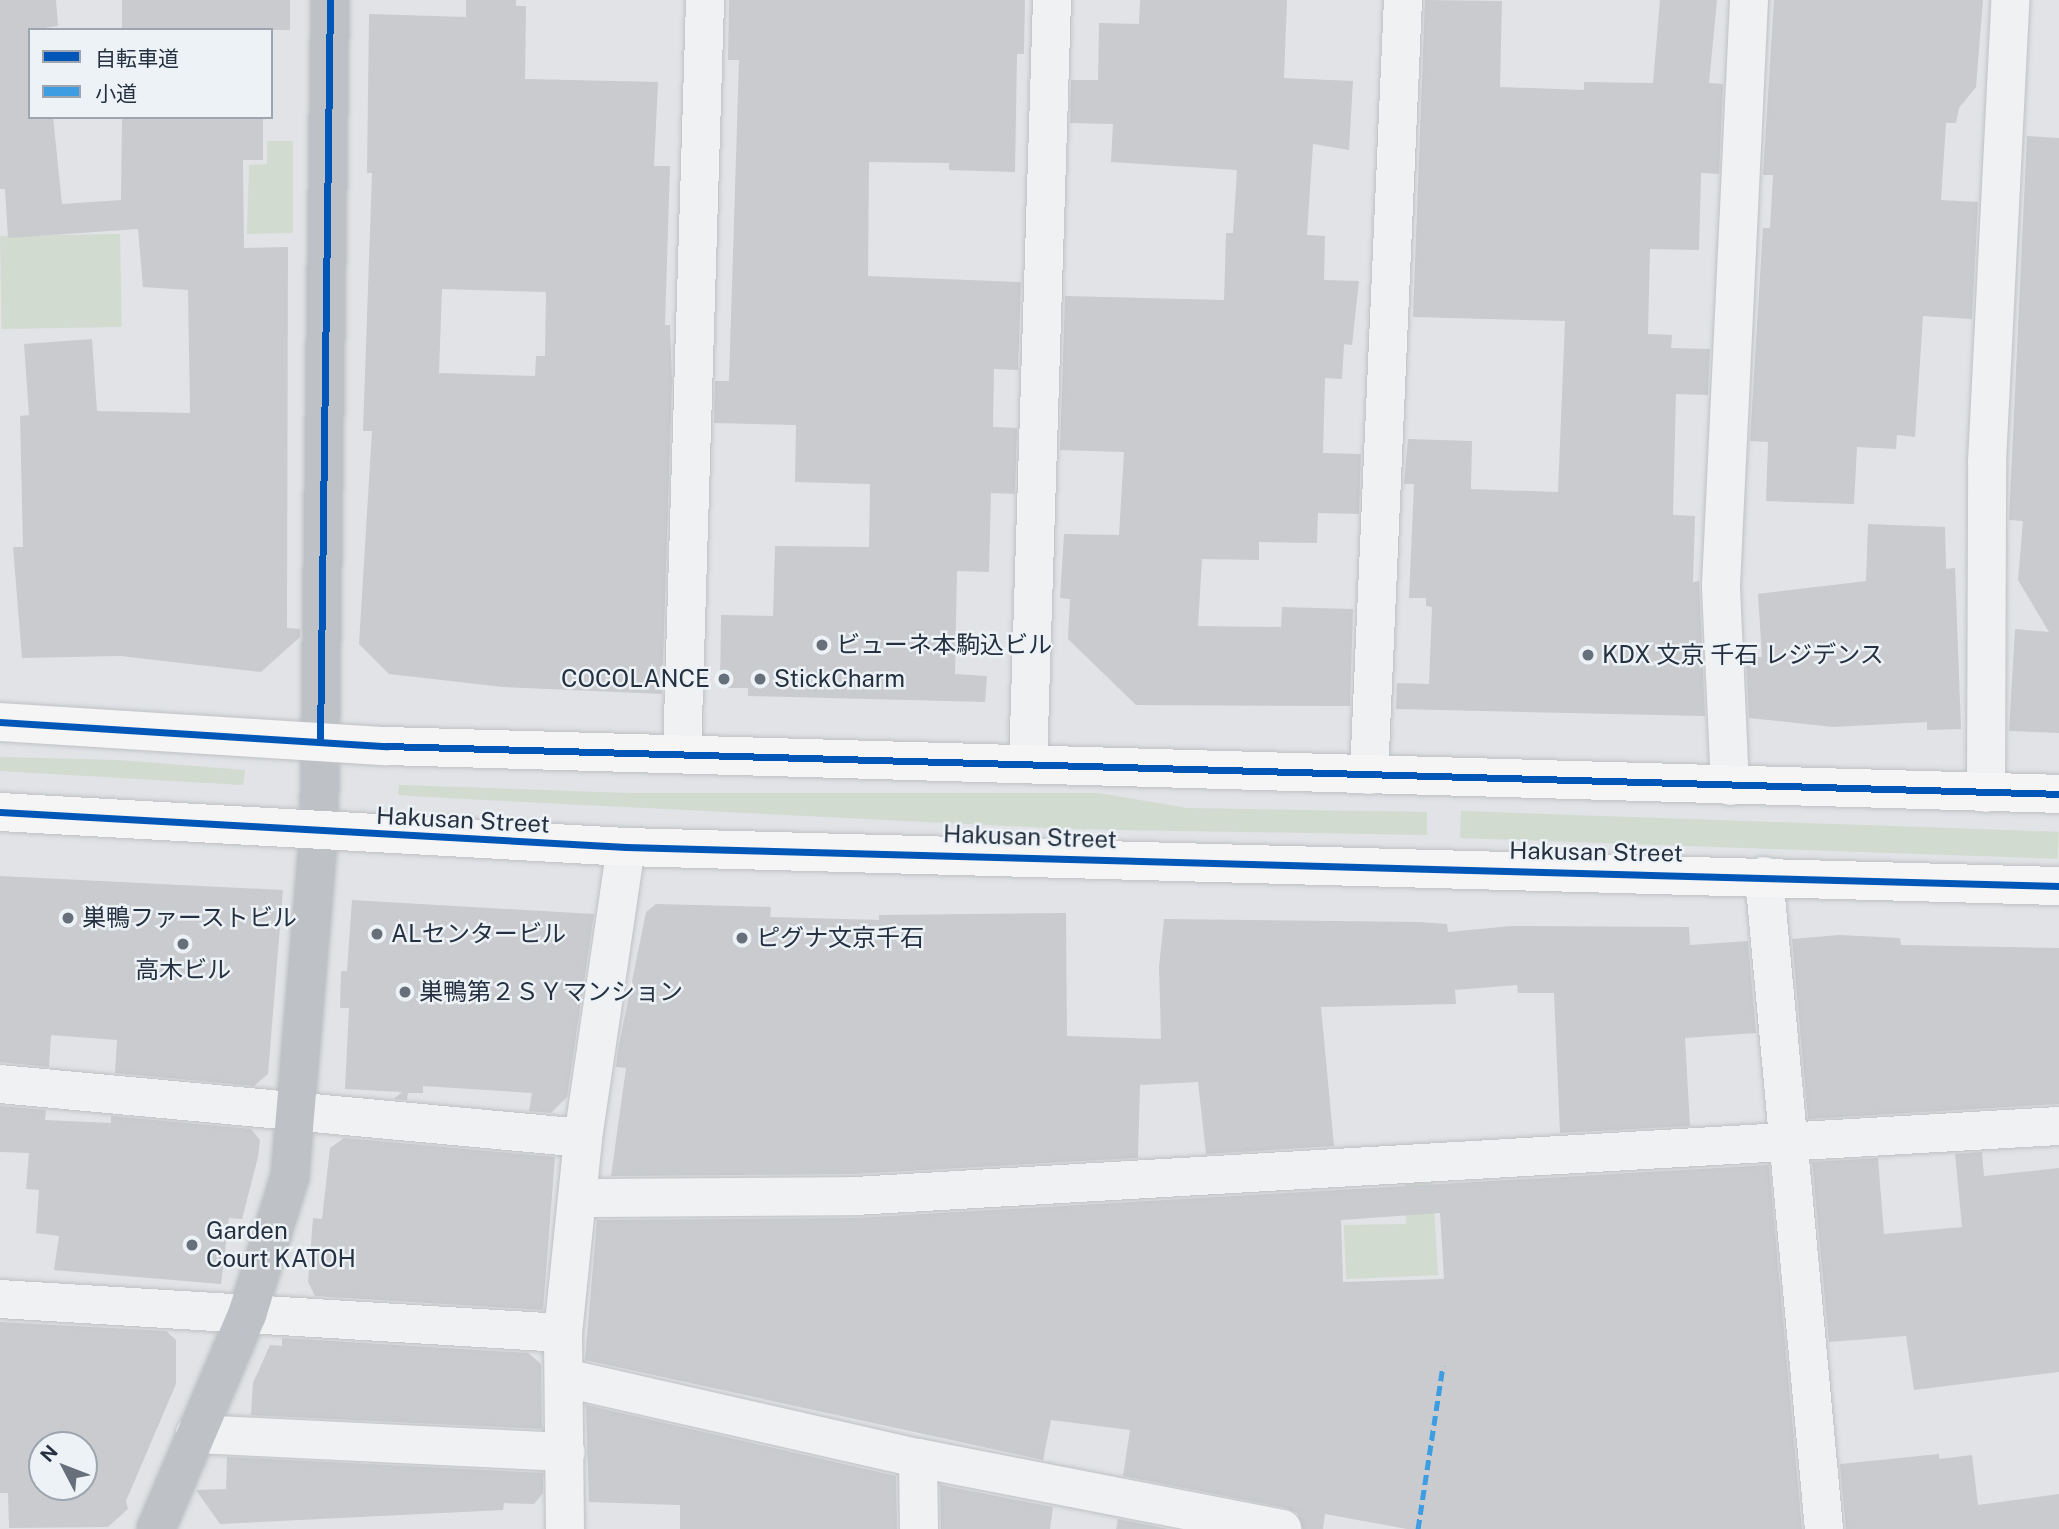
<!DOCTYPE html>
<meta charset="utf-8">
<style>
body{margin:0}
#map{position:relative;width:2059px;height:1529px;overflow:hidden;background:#e1e3e6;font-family:"Public Sans","Noto Sans JP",sans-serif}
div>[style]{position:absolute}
.green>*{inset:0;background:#d1dbd0;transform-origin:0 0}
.building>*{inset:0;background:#c9cbce;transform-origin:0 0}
.roads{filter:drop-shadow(0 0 2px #bfc1c4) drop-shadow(0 0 2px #bfc1c4)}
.street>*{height:38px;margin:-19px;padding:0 19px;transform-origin:19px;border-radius:19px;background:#f0f1f3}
.secondary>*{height:38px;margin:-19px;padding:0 19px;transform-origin:19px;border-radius:19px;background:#bec1c6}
.highway>*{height:38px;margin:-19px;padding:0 19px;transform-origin:19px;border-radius:19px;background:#f5f5f6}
.quiet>*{height:5px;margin-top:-2.5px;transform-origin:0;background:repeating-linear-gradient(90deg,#3c9de3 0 10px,transparent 0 15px)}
.cycleway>*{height:7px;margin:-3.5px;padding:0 3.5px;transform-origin:3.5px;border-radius:3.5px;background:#0057b8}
.dots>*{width:19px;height:19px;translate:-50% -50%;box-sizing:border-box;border:4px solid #edf2f6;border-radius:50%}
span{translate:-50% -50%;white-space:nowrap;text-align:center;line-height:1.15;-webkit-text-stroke:5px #edf2f6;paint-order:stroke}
.poi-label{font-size:24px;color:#253141}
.left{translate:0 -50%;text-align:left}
.right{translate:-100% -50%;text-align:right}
.street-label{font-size:24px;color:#253141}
.legend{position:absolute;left:28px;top:28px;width:245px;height:91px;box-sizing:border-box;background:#edf2f6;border:2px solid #9da5ae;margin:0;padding:9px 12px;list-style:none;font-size:21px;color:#253141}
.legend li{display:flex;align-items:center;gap:14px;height:35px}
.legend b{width:35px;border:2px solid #9da5ae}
.north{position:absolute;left:28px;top:1431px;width:70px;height:70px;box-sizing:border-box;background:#edf2f6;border:2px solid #9da5ae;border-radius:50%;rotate:312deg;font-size:19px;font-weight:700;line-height:28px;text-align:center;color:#253141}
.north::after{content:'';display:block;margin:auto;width:24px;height:32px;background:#676f7b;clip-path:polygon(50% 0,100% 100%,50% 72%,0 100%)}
</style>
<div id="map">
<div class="green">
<div style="clip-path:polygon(267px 141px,293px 141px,293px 233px,247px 234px,249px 165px,267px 164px)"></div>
<div style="left:120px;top:234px;width:93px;height:120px;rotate:89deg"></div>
<div style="clip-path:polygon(0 757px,118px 760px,245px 770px,243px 785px,0 771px)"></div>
<div style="clip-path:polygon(399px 785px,629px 793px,1098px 793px,1187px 808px,1427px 812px,1427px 835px,1070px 829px,465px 799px,398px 795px)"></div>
<div style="left:1461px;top:811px;width:598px;height:27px;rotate:2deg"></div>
<div style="clip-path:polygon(1432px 1172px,1438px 1275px,1346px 1279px,1344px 1225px,1406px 1224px,1405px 1175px)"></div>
</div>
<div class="building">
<div style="clip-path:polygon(0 0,56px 0,58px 26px,30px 30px,30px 117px,53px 117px,62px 204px,121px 200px,122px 117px,263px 117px,263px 160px,243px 160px,244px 248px,288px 247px,287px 628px,300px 629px,300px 637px,261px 672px,120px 656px,22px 658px,13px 547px,23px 547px,20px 416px,29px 415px,24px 344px,92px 339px,97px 411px,190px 413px,188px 290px,143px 287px,138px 229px,8px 238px,5px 189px,0 189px)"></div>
<div style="left:122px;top:0;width:168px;height:30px"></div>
<div style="clip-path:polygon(evenodd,466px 0,516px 0,516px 6px,526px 6px,525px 79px,658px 82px,654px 166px,670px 166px,665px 325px,670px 325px,672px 381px,662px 694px,503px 687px,389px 674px,359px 644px,372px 431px,363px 431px,372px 173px,367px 173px,369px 14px,466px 17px,466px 0,442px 289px,546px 292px,545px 356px,536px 356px,535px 376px,439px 373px,442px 289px)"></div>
<div style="clip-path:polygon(729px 0,1025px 0,1024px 54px,1017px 54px,1015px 172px,949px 170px,949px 163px,869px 162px,868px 276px,1021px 282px,1018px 370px,994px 369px,993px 427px,1017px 428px,1015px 494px,991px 493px,989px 572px,957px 571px,955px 674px,987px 676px,985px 702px,748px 696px,748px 688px,720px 688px,721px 615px,773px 616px,775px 546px,869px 547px,870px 484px,795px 482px,796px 425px,714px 423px,715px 381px,729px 381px,739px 60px,728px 60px)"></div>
<div style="clip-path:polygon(1140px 0,1287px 0,1284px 78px,1353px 81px,1349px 150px,1313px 144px,1307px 235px,1325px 236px,1324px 280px,1359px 281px,1352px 345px,1344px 344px,1342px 379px,1325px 378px,1323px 453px,1361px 454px,1359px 514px,1318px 513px,1317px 543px,1259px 542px,1259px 560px,1202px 559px,1198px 626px,1281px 627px,1282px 607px,1353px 609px,1350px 706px,1136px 705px,1068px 639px,1070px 599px,1060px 598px,1064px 534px,1119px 535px,1124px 452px,1060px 450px,1065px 296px,1224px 300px,1226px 233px,1233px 233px,1237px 170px,1111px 162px,1113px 124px,1070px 123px,1071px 80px,1098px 80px,1099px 23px,1139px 24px)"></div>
<div style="clip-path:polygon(1425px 0,1502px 1px,1500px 87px,1584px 90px,1584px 82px,1653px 83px,1660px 0,1717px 0,1709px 83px,1723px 84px,1719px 174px,1701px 173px,1699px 250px,1650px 249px,1648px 334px,1672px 335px,1671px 348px,1710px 349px,1708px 395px,1676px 394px,1673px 515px,1695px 516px,1693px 582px,1699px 581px,1705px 716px,1396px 709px,1397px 683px,1429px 684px,1432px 607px,1426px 606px,1426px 598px,1409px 598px,1414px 484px,1404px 484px,1408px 439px,1472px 441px,1471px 489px,1558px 492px,1565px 321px,1413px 317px)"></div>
<div style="clip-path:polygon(1774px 0,1983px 0,1976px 87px,1959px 108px,1956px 123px,1946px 123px,1941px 200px,1978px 202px,1972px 319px,1923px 316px,1915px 437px,1897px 435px,1896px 449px,1857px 447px,1854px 504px,1766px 501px,1768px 442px,1750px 441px,1763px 228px,1770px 228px,1773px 175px,1763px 175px)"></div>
<div style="clip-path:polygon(2027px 136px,2059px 138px,2059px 733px,2009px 731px,2015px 629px,2049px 632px,2018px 580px,2023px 521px,2009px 520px)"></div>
<div style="clip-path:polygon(1868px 524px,1945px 527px,1946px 569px,1955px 568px,1961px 729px,1927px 730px,1927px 722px,1833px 727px,1749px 718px,1746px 658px,1762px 657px,1758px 594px,1866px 581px)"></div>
<div style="clip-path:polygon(0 876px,283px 890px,268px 1074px,254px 1086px,115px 1073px,117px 1040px,51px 1035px,49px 1067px,0 1062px)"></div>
<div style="clip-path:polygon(352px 900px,594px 914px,567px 1097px,551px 1113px,529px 1111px,532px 1093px,423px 1086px,423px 1093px,408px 1093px,407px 1100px,394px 1099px,402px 1092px,345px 1089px,349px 1008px,340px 1008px,341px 971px,347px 971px)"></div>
<div style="clip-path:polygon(656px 904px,771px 907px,770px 917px,879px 920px,879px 915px,1066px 913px,1067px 1036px,1161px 1039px,1159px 967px,1164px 919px,1420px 922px,1447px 924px,1448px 932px,1511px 926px,1689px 927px,1690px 945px,1748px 941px,1756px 1033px,1685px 1038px,1690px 1126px,1560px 1133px,1554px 993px,1518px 993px,1517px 985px,1455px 990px,1456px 1004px,1321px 1007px,1334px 1146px,1206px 1154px,1198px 1082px,1140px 1085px,1138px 1158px,854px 1174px,611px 1176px,626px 1068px,616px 1067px,618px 1050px,646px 912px)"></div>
<div style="clip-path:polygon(1839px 935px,1900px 938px,1901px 945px,2059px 948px,2059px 1104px,1808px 1119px,1792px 939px)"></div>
<div style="clip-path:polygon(0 1106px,46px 1110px,45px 1120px,111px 1123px,111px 1116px,251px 1129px,260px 1140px,258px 1157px,242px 1219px,229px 1218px,221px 1284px,54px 1270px,59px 1236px,36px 1233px,39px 1190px,26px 1189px,29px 1153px,0 1152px)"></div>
<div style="clip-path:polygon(344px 1138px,555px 1157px,543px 1310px,315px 1296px,308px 1282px,313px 1218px,322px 1219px,330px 1148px)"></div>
<div style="clip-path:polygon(1982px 1152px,1984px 1176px,2059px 1168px,2059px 1372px,1914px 1390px,1906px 1336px,1829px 1342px,1812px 1162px,1878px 1158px,1884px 1234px,1962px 1227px,1955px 1154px)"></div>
<div style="clip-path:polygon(evenodd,1769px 1165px,1802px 1529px,1407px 1529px,1325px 1514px,1323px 1529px,1303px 1529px,1297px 1513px,1286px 1508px,1123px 1476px,1130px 1430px,1051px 1420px,1043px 1460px,585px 1360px,597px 1220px,856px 1218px,1769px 1165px,1440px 1213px,1444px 1279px,1343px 1282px,1341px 1220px,1440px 1213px)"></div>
<div style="clip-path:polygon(evenodd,0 1322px,166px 1331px,176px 1340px,176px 1384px,126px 1501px,128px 1509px,108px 1527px,9px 1528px,8px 1493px,0 1493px,0 1322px,42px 1445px,84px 1445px,84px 1487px,42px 1487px,42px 1445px)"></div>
<div style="clip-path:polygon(282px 1338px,528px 1353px,541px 1364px,542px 1429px,251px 1415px,253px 1383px,270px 1345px,282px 1346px)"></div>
<div style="clip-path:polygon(586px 1405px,896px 1476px,897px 1529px,680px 1529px,680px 1505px,589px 1502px)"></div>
<div style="clip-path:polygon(1939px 1454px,1939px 1459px,1972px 1455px,1978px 1505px,2059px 1494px,2059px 1529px,1846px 1529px,1840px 1464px)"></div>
<div style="clip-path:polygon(227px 1457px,543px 1473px,543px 1493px,534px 1504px,504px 1503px,503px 1510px,220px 1524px,196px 1490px,226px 1489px)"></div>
<div style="clip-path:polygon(940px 1485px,1053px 1507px,1050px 1529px,941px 1529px)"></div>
<div style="clip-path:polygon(1118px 1519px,1168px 1529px,1116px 1529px)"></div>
</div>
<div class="roads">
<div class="street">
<div style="left:682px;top:754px;width:754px;rotate:-88.25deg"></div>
<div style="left:1028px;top:764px;width:764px;rotate:-88.2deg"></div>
<div style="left:1369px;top:775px;width:776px;rotate:-87.49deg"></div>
<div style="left:1730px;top:786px;width:201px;rotate:-92.6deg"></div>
<div style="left:1721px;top:585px;width:586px;rotate:-87.26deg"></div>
<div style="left:1986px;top:793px;width:331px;rotate:-89.8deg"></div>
<div style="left:1987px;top:462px;width:463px;rotate:-87.1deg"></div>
<div style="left:1764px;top:876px;width:656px;rotate:84.75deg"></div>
<div style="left:0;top:1084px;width:585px;rotate:5.29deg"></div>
<div style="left:578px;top:1198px;width:277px;rotate:-0.4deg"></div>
<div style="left:855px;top:1196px;width:1206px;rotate:-3.33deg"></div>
<div style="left:0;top:1299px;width:564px;rotate:3.46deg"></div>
<div style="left:565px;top:1378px;width:362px;rotate:12.8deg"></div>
<div style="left:918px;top:1458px;width:371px;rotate:11deg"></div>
<div style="left:195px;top:1434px;width:371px;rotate:2.8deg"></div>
<div style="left:918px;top:1458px;width:71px;rotate:89.2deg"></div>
<div style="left:565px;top:1529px;width:196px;rotate:-90.6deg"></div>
<div style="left:563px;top:1333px;width:196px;rotate:-84.1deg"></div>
<div style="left:583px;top:1138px;width:294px;rotate:-81.6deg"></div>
</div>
<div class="secondary">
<div style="left:156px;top:1529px;width:233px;rotate:-67deg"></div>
<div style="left:247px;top:1315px;width:145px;rotate:-72.8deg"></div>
<div style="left:290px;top:1176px;width:345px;rotate:-85.2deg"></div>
<div style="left:319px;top:832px;width:832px;rotate:-89.24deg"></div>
</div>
<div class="highway">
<div style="left:0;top:722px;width:387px;rotate:3.6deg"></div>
<div style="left:386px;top:746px;width:1674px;rotate:1.64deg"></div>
<div style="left:0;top:812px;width:627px;rotate:3.2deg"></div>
<div style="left:626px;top:847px;width:1434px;rotate:1.56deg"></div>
</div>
</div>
<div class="quiet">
<div style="left:1418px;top:1529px;width:165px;rotate:-81.3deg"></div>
</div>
<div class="cycleway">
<div style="left:0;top:722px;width:387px;rotate:3.6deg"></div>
<div style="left:386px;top:746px;width:1674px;rotate:1.64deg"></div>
<div style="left:320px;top:742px;width:742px;rotate:-89.23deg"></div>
<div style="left:0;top:812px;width:627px;rotate:3.2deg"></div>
<div style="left:626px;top:847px;width:1434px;rotate:1.56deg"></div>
</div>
<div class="dots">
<div style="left:822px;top:645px;background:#676f7b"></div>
<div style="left:1588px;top:655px;background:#676f7b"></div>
<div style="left:724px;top:679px;background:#676f7b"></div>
<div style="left:760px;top:679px;background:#676f7b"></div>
<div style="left:68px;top:918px;background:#676f7b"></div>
<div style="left:377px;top:934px;background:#676f7b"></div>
<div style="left:742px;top:938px;background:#676f7b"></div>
<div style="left:183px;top:944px;background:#676f7b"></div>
<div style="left:405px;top:992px;background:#676f7b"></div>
<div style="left:192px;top:1245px;background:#676f7b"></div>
</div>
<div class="poi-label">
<span class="left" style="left:836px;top:645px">ビューネ本駒込ビル</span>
<span class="left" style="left:1602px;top:655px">KDX 文京 千石 レジデンス</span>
<span class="right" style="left:710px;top:679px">COCOLANCE</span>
<span class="left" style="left:774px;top:679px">StickCharm</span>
<span class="left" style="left:82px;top:918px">巣鴨ファーストビル</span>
<span class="left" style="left:391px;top:934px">ALセンタービル</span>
<span class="left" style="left:756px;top:938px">ピグナ文京千石</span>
<span style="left:183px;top:970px">高木ビル</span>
<span class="left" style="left:419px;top:992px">巣鴨第２ＳＹマンション</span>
<span class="left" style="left:206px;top:1245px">Garden<br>Court KATOH</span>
</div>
<div class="street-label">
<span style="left:463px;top:820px;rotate:3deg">Hakusan Street</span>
<span style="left:1030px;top:837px;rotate:2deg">Hakusan Street</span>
<span style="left:1596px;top:852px;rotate:1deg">Hakusan Street</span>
</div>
<ul class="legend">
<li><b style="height:9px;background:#0057b8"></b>自転車道</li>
<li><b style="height:9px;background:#3c9de3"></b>小道</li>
</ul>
<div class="north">N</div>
</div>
